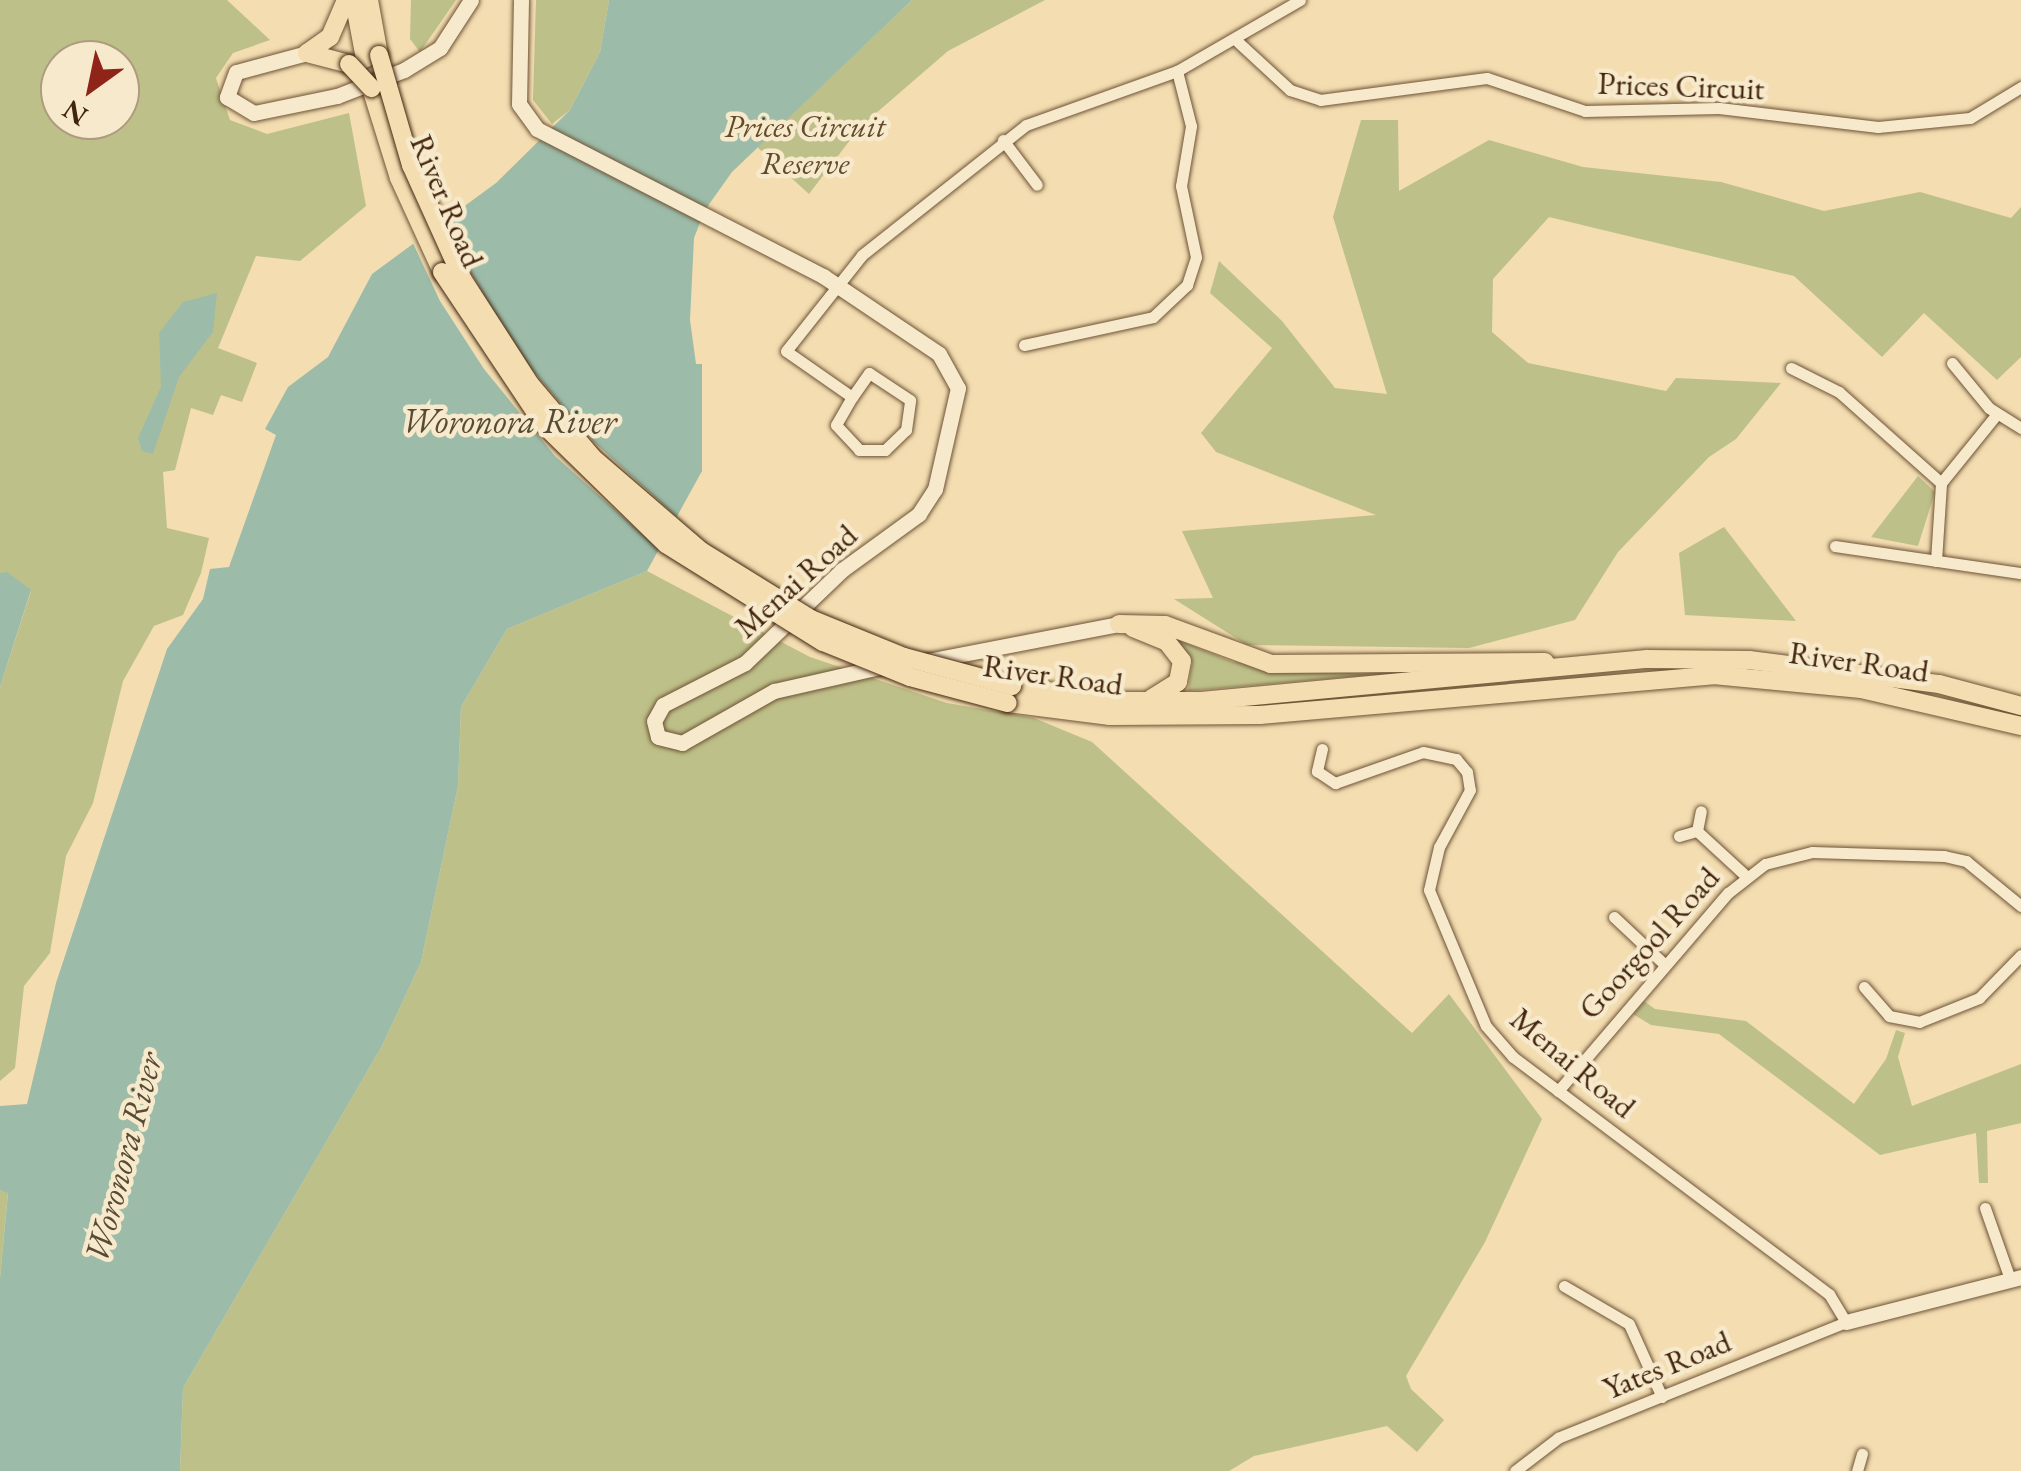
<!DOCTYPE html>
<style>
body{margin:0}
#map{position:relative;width:2021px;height:1471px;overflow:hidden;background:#f3ddb1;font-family:"EB Garamond",serif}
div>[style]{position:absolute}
.green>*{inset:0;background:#bec089}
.water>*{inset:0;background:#9cbca9}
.pier>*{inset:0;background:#f3ddb1}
.roads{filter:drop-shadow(0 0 2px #6e5336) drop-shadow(0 0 2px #6e5336)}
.minor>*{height:11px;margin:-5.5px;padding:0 5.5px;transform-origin:5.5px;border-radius:5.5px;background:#f7e9cc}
.tertiary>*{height:15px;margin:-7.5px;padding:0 7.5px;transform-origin:7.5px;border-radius:7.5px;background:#f7e9cc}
.primary>*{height:18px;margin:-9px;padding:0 9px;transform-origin:9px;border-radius:9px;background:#f3ddb1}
.bridges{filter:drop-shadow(0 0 2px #42250d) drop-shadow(0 0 2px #42250d)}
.primary-bridge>*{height:18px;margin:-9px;padding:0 9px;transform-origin:9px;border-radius:9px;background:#f3ddb1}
span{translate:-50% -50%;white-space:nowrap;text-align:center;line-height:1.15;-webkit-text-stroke:9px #f7e9cc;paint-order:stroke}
.street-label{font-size:32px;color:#42250d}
.park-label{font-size:32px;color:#614c2c;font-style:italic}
.water-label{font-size:35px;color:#584b34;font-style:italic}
.north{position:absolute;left:40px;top:40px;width:100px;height:100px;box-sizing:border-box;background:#f7e9cc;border:2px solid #af9b80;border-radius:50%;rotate:213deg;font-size:28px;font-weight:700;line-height:40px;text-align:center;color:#42250d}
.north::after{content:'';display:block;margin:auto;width:35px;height:45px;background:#8f2418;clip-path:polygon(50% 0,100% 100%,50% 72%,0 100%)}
</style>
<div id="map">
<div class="green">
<div style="clip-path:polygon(evenodd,0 0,227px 0,270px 40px,233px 53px,216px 78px,230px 120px,267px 134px,349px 113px,366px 206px,300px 261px,256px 256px,218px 348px,257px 363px,242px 402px,221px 395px,213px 415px,191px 408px,175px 470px,163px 472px,167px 528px,209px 538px,201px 573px,183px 615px,154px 626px,123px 681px,93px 803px,66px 856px,50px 953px,24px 986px,15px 1068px,0 1081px,0 687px,31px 591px,0 573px,0 0,60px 60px,120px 60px,120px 120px,60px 120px,60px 60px)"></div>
<div style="clip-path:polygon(411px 0,456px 0,420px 52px,410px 39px)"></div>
<div style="clip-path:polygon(536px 0,609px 0,600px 52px,570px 110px,552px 124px,533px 100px)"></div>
<div style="clip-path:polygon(912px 0,1045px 0,948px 51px,860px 127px,809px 194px,757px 147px)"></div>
<div style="clip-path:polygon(1361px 120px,1398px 120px,1399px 191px,1489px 140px,1583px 167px,1721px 182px,1824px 211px,1920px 192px,2011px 218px,2021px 207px,2021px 357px,1997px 380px,1924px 313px,1882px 357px,1794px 276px,1549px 217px,1493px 279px,1492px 332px,1528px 363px,1666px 391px,1676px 378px,1781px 383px,1736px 439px,1709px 457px,1618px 552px,1575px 620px,1469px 648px,1247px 645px,1174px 599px,1213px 598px,1182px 531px,1376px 515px,1216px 452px,1201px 433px,1272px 348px,1210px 293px,1219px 261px,1282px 321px,1335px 388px,1387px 394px,1333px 217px)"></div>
<div style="clip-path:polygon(1918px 476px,1935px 492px,1918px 546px,1871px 537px)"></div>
<div style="clip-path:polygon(1724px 527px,1796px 621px,1685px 615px,1679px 553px)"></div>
<div style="clip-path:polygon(647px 571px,810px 657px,947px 703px,1034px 718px,1092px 742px,1412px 1033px,1449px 994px,1542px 1119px,1485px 1242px,1406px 1376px,1411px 1389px,1444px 1420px,1417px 1452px,1387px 1426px,1254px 1456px,1229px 1471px,180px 1471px,183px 1388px,382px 1046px,421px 962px,458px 786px,461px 707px,507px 629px)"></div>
<div style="clip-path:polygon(1177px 640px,1233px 662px,1371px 675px,1188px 691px,1192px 663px)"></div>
<div style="clip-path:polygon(1644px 1001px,1655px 1009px,1746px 1021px,1854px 1104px,1886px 1059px,1896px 1030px,1905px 1033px,1898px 1057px,1912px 1106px,2021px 1064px,2021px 1123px,1987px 1131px,1988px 1183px,1979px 1183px,1976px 1133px,1880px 1155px,1719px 1034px,1651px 1025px,1633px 1014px)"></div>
<div style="clip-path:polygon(0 1190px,8px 1192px,0 1278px)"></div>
</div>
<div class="water">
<div style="clip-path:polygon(609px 0,912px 0,732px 172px,705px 210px,694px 238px,690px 320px,696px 364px,702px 364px,702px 471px,647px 571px,507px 629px,461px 707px,458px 786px,421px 962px,382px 1046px,183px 1388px,180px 1471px,0 1471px,0 1278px,8px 1193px,0 1190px,0 1106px,27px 1104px,56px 983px,167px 649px,203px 599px,210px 569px,229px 567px,276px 435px,265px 429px,288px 387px,328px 357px,372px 274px,496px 183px,570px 110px,600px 52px)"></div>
<div style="clip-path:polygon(217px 293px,213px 332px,179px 377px,153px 454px,142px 451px,138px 438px,161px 387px,159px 333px,183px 302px)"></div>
<div style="clip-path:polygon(7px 572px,31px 590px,0 687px,0 573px)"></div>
</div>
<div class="pier">
<div style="clip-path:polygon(440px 218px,516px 351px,593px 441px,679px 519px,662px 552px,555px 456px,484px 369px,440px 301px,411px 239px)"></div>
</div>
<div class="roads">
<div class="minor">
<div style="left:1238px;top:42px;width:71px;rotate:42.7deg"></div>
<div style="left:1290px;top:90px;width:32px;rotate:18deg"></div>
<div style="left:1320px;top:100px;width:168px;rotate:-7.5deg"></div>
<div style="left:1487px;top:78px;width:103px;rotate:18.6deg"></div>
<div style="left:1585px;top:111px;width:134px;rotate:-1.3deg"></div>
<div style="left:1719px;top:108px;width:160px;rotate:6.8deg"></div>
<div style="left:1878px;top:127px;width:92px;rotate:-5.6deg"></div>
<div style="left:1970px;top:118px;width:60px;rotate:-31.3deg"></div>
<div style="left:1003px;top:140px;width:56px;rotate:52.9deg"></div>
<div style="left:1024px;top:345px;width:132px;rotate:-12.2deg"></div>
<div style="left:1153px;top:317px;width:47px;rotate:-43.3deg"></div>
<div style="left:1187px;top:285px;width:29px;rotate:-72deg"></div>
<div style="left:1196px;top:257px;width:73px;rotate:-101.9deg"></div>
<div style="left:1181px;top:186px;width:61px;rotate:-80.5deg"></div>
<div style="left:1191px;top:126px;width:57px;rotate:-104.3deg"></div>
<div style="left:1952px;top:363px;width:58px;rotate:50.6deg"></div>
<div style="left:1989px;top:408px;width:38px;rotate:32deg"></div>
<div style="left:1791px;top:368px;width:54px;rotate:26.6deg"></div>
<div style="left:1839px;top:392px;width:137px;rotate:41.7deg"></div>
<div style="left:852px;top:397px;width:32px;rotate:120deg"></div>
<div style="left:836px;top:425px;width:34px;rotate:47deg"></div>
<div style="left:859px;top:450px;width:26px"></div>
<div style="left:885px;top:450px;width:29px;rotate:-44deg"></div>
<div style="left:906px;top:430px;width:30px;rotate:-82deg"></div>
<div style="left:910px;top:400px;width:49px;rotate:-146.6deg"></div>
<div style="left:869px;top:373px;width:29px;rotate:125deg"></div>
<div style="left:852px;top:397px;width:80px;rotate:-145.1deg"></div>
<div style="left:786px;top:351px;width:122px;rotate:-51.6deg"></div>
<div style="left:862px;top:255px;width:209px;rotate:-38.4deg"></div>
<div style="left:1026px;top:125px;width:160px;rotate:-19.7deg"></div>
<div style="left:1177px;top:71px;width:142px;rotate:-30deg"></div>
<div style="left:1835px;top:546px;width:188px;rotate:8.3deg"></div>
<div style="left:1936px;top:561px;width:78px;rotate:-86.3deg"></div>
<div style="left:1941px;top:483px;width:87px;rotate:-51deg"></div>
<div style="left:1322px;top:749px;width:23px;rotate:103deg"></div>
<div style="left:1317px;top:771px;width:22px;rotate:34deg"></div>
<div style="left:1335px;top:783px;width:93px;rotate:-19.4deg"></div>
<div style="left:1423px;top:752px;width:34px;rotate:12deg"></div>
<div style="left:1456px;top:759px;width:17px;rotate:50deg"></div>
<div style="left:1467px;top:772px;width:18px;rotate:81deg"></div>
<div style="left:1470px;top:790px;width:65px;rotate:118.5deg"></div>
<div style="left:1439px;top:847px;width:44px;rotate:103.1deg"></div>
<div style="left:1429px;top:890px;width:147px;rotate:67.3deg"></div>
<div style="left:1486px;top:1026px;width:41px;rotate:48.9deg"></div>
<div style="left:1513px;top:1057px;width:395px;rotate:36.9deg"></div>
<div style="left:1829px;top:1294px;width:33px;rotate:59deg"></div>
<div style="left:1846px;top:1322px;width:310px;rotate:158.1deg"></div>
<div style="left:1558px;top:1438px;width:54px;rotate:142.5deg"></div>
<div style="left:1697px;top:831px;width:67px;rotate:42.6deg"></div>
<div style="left:1679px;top:836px;width:19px;rotate:-16deg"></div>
<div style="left:1697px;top:831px;width:20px;rotate:-79deg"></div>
<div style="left:1614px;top:917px;width:69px;rotate:43.2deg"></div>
<div style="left:1864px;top:987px;width:38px;rotate:49deg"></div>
<div style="left:1889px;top:1016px;width:31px;rotate:11deg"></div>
<div style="left:1919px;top:1022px;width:65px;rotate:-21.8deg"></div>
<div style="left:1979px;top:998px;width:60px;rotate:-45.7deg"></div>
<div style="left:1558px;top:1091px;width:261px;rotate:-49.4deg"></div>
<div style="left:1728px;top:893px;width:47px;rotate:-38.1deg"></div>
<div style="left:1765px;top:864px;width:49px;rotate:-14.3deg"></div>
<div style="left:1812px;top:852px;width:132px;rotate:1.7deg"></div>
<div style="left:1944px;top:856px;width:23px;rotate:13deg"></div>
<div style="left:1966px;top:861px;width:71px;rotate:39.3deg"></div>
<div style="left:1985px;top:1208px;width:75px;rotate:70.6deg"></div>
<div style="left:1564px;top:1286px;width:75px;rotate:30.3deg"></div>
<div style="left:1629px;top:1324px;width:80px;rotate:65.7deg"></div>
<div style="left:1857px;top:1471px;width:18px;rotate:-74deg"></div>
</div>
<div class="tertiary">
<div style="left:521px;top:0;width:104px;rotate:91.1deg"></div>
<div style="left:519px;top:104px;width:31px;rotate:54deg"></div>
<div style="left:537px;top:129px;width:322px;rotate:27.2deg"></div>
<div style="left:823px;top:276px;width:140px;rotate:33.9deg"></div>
<div style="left:939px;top:354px;width:39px;rotate:61deg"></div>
<div style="left:958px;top:388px;width:104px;rotate:102.8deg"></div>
<div style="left:935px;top:489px;width:30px;rotate:123deg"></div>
<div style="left:919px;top:514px;width:95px;rotate:144deg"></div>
<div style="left:842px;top:570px;width:134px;rotate:136.2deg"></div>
<div style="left:745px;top:663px;width:92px;rotate:152.9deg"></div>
<div style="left:663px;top:705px;width:18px;rotate:119deg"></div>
<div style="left:654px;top:721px;width:16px;rotate:76deg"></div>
<div style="left:658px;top:737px;width:25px;rotate:14deg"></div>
<div style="left:682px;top:743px;width:106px;rotate:-29.5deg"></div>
<div style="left:774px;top:691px;width:113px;rotate:-12.8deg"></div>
<div style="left:307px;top:53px;width:73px;rotate:165deg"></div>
<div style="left:236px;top:72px;width:27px;rotate:110deg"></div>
<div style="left:227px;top:97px;width:31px;rotate:31deg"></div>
<div style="left:254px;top:113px;width:85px;rotate:-11.6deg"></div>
<div style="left:337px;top:96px;width:72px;rotate:-21.2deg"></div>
<div style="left:404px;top:70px;width:42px;rotate:-31.4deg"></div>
<div style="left:440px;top:48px;width:57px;rotate:-57.1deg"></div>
<div style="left:927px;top:661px;width:196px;rotate:-10.9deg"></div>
<div style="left:1846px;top:1322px;width:181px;rotate:-14.4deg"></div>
</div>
<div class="primary">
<div style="left:354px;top:0;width:60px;rotate:79.4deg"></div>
<div style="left:369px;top:0;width:56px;rotate:79.7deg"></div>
<div style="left:307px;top:53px;width:28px;rotate:-35deg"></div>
<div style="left:330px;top:37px;width:40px;rotate:-66.6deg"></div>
<div style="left:307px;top:53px;width:43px;rotate:14.7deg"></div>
<div style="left:371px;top:88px;width:94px;rotate:72.7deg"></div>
<div style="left:399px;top:178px;width:103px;rotate:65.4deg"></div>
<div style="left:1119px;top:624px;width:46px;rotate:1.2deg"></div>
<div style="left:1165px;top:625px;width:113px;rotate:20.2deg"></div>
<div style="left:1271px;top:664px;width:274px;rotate:-0.4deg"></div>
<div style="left:1133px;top:628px;width:37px;rotate:22deg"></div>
<div style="left:1167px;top:642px;width:24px;rotate:52deg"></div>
<div style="left:1182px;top:661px;width:21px;rotate:101deg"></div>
<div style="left:1178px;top:682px;width:31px;rotate:148deg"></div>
<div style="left:1012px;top:686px;width:104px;rotate:8.3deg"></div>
<div style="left:1115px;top:701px;width:86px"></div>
<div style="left:1201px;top:701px;width:448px;rotate:-5.4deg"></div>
<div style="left:1647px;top:659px;width:102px;rotate:0.6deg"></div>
<div style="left:1749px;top:660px;width:192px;rotate:7.2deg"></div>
<div style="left:1939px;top:684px;width:85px;rotate:15deg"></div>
<div style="left:1008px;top:703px;width:103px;rotate:7.3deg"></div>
<div style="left:1110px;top:716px;width:150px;rotate:-0.4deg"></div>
<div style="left:1260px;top:715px;width:455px;rotate:-5deg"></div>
<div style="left:1713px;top:675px;width:149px;rotate:5.4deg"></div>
<div style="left:1861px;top:689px;width:164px;rotate:13deg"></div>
</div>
</div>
<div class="bridges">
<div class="primary-bridge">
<div style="left:379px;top:55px;width:115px;rotate:73.8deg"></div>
<div style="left:411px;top:165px;width:126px;rotate:65.7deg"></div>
<div style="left:463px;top:280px;width:124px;rotate:57.2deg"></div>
<div style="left:530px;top:384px;width:97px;rotate:49.6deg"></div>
<div style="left:593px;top:458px;width:143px;rotate:40.7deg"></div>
<div style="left:701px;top:551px;width:129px;rotate:31.7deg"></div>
<div style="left:811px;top:619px;width:100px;rotate:22.2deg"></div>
<div style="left:904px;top:657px;width:112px;rotate:15deg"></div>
<div style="left:349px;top:64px;width:33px;rotate:47deg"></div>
<div style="left:442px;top:272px;width:184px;rotate:56.3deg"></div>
<div style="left:544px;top:425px;width:170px;rotate:44.3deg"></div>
<div style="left:666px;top:544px;width:185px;rotate:32deg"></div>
<div style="left:823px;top:642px;width:94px;rotate:21.9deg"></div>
<div style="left:910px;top:677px;width:101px;rotate:14.9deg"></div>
</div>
</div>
<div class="street-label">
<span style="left:1681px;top:86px;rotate:2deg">Prices Circuit</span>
<span style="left:447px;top:201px;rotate:67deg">River Road</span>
<span style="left:796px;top:581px;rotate:-42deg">Menai Road</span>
<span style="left:1859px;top:662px;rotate:8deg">River Road</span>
<span style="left:1053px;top:675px;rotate:8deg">River Road</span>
<span style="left:1649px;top:943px;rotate:-48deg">Goorgool Road</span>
<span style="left:1573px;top:1063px;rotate:40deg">Menai Road</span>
<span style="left:1667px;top:1365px;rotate:-22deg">Yates Road</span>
</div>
<div class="park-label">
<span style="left:805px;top:145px">Prices Circuit<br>Reserve</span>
</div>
<div class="water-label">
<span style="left:509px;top:421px">Woronora River</span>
<span style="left:123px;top:1157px;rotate:-75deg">Woronora River</span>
</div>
<div class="north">N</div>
</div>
